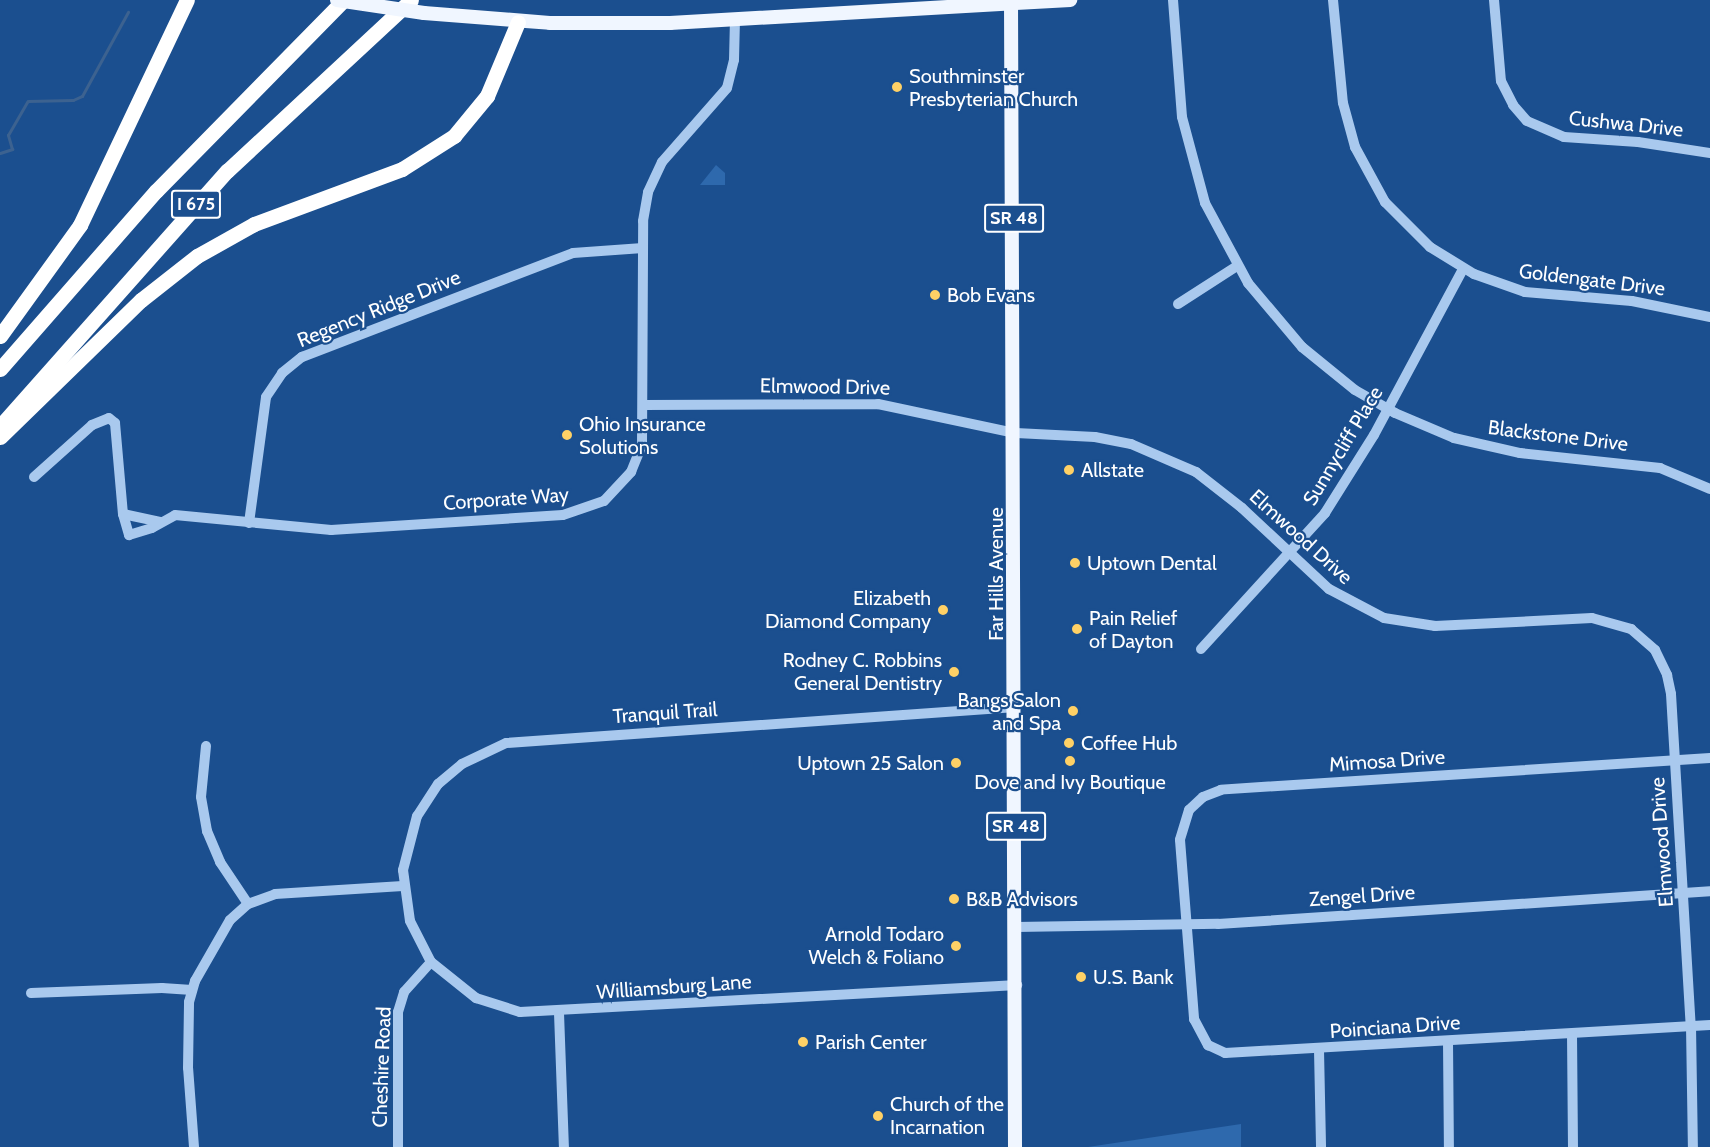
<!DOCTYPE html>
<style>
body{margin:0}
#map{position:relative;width:1710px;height:1147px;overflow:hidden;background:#1b4f8f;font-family:Cabin,sans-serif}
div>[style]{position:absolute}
.green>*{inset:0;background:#2e69ad}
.stream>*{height:3px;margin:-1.5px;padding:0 1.5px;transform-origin:1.5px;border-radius:1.5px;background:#3c6290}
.minor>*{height:10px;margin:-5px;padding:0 5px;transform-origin:5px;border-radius:5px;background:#a9c9ee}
.major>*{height:14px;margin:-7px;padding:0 7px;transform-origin:7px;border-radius:7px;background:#f0f6ff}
.highway>*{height:15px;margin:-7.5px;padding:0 7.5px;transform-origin:7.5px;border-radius:7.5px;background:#fff}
.major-bridge>*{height:14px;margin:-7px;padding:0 7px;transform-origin:7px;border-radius:7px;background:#f0f6ff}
.dots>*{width:16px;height:16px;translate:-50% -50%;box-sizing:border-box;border:3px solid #1b4f8f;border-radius:50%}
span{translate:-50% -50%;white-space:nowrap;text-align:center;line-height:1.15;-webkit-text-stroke:4.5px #1b4f8f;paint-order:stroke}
.shield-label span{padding:2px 4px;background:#1b4f8f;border:2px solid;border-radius:4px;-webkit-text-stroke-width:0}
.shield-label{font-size:18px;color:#fff;font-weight:700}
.poi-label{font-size:20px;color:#fff}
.left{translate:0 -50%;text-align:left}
.right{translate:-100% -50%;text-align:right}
.street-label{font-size:20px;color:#fff}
</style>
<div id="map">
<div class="green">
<div style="clip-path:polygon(716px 165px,725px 173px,725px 185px,700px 185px)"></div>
<div style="clip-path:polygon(1241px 1124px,1241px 1147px,1088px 1147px)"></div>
</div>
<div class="stream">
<div style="left:0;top:153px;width:13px;rotate:-18deg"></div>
<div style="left:12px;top:149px;width:15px;rotate:-106deg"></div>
<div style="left:8px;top:135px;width:39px;rotate:-60deg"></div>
<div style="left:28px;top:101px;width:45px;rotate:-1.3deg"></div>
<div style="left:73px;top:100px;width:10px;rotate:-24deg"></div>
<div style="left:82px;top:96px;width:96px;rotate:-61.3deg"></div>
</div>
<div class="minor">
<div style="left:1173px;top:0;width:117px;rotate:85.6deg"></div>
<div style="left:1182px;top:117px;width:89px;rotate:75deg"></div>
<div style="left:1205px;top:203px;width:91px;rotate:61.7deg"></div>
<div style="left:1248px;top:283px;width:84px;rotate:49.8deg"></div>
<div style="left:1302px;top:347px;width:68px;rotate:39.1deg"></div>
<div style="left:1355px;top:390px;width:46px;rotate:29.9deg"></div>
<div style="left:1395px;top:413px;width:64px;rotate:23deg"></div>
<div style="left:1454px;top:438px;width:68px;rotate:12.8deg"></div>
<div style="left:1520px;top:453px;width:141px;rotate:6.1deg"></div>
<div style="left:1660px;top:468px;width:54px;rotate:22.8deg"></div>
<div style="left:1333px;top:0;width:103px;rotate:84.5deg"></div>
<div style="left:1343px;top:103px;width:46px;rotate:74.7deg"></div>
<div style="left:1355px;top:147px;width:63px;rotate:61.4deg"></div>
<div style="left:1385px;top:202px;width:64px;rotate:45deg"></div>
<div style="left:1430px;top:247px;width:52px;rotate:31.5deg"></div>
<div style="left:1474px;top:274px;width:54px;rotate:19.4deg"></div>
<div style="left:1525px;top:292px;width:107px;rotate:4.8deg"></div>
<div style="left:1632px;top:301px;width:80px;rotate:11.6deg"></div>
<div style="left:1494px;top:0;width:81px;rotate:85.1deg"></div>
<div style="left:1501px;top:81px;width:27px;rotate:63deg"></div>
<div style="left:1513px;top:105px;width:21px;rotate:49deg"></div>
<div style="left:1527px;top:121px;width:40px;rotate:23.4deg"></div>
<div style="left:1564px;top:137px;width:74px;rotate:3.9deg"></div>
<div style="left:1638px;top:142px;width:73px;rotate:8.7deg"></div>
<div style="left:1178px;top:304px;width:70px;rotate:-32.8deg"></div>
<div style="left:644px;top:405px;width:234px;rotate:-0.2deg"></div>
<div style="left:878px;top:404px;width:139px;rotate:12deg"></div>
<div style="left:1014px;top:433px;width:81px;rotate:2.8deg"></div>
<div style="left:1095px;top:437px;width:37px;rotate:11deg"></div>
<div style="left:1131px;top:444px;width:71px;rotate:23.3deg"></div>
<div style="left:1196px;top:472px;width:58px;rotate:38deg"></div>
<div style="left:1242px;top:508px;width:119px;rotate:43deg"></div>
<div style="left:1329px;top:589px;width:62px;rotate:27.8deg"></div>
<div style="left:1384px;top:618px;width:52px;rotate:8.9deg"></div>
<div style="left:1435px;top:626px;width:157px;rotate:-2.9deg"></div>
<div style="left:1592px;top:618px;width:41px;rotate:15.8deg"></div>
<div style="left:1631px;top:629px;width:32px;rotate:41deg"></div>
<div style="left:1655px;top:650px;width:28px;rotate:64deg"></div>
<div style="left:1667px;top:675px;width:19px;rotate:78deg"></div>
<div style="left:1671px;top:694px;width:333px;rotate:86.6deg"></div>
<div style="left:1691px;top:1026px;width:121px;rotate:89.1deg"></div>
<div style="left:34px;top:477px;width:78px;rotate:-41.9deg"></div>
<div style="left:92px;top:425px;width:18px;rotate:-22deg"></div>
<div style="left:109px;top:418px;width:8px;rotate:40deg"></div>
<div style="left:115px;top:423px;width:91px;rotate:85deg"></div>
<div style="left:123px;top:514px;width:22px;rotate:74deg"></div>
<div style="left:129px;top:535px;width:24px;rotate:-17deg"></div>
<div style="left:152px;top:528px;width:26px;rotate:-29deg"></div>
<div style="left:175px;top:515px;width:157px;rotate:5.5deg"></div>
<div style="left:331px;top:530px;width:232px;rotate:-3.7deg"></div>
<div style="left:563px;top:515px;width:43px;rotate:-18.9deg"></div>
<div style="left:604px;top:501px;width:40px;rotate:-47deg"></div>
<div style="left:631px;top:472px;width:29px;rotate:-68deg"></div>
<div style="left:642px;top:445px;width:224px;rotate:-89.7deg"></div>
<div style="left:643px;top:221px;width:29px;rotate:-80deg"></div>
<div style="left:648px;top:192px;width:33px;rotate:-65deg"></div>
<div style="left:662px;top:162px;width:98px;rotate:-48.7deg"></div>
<div style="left:727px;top:88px;width:29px;rotate:-76deg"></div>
<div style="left:734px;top:60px;width:40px;rotate:-88.6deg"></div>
<div style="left:123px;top:514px;width:39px;rotate:12deg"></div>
<div style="left:249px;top:523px;width:127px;rotate:-82.3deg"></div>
<div style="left:266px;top:397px;width:29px;rotate:-56deg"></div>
<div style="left:282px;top:373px;width:26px;rotate:-39deg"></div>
<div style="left:302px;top:357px;width:290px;rotate:-21deg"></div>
<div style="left:573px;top:253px;width:70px;rotate:-4.1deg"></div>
<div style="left:1201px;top:649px;width:184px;rotate:-47.6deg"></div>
<div style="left:1325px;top:513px;width:92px;rotate:-57.9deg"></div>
<div style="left:1374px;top:435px;width:188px;rotate:-61.8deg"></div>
<div style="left:1016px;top:707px;width:511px;rotate:175.96deg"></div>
<div style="left:506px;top:743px;width:49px;rotate:154.5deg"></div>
<div style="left:462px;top:764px;width:31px;rotate:140deg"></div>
<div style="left:438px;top:784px;width:38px;rotate:123deg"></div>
<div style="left:417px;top:816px;width:56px;rotate:104.5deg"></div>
<div style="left:403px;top:870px;width:51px;rotate:82.2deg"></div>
<div style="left:410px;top:921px;width:46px;rotate:62.9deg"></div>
<div style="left:431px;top:962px;width:58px;rotate:38.7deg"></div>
<div style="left:476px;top:998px;width:46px;rotate:17.7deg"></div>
<div style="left:520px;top:1012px;width:498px;rotate:-3.1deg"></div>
<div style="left:206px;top:746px;width:51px;rotate:95.6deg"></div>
<div style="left:201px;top:797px;width:35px;rotate:80deg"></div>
<div style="left:207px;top:831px;width:34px;rotate:67deg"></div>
<div style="left:220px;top:862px;width:50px;rotate:56.3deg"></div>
<div style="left:1710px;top:758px;width:490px;rotate:176.3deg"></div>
<div style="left:1221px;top:790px;width:19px;rotate:159deg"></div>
<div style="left:1203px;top:797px;width:19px;rotate:137deg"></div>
<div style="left:1189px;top:810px;width:31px;rotate:107deg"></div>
<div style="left:1180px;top:840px;width:180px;rotate:85.5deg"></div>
<div style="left:1194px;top:1019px;width:30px;rotate:62deg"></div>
<div style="left:1208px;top:1045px;width:19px;rotate:25deg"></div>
<div style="left:1225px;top:1053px;width:486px;rotate:-3.3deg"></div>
<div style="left:1016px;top:927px;width:202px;rotate:-0.9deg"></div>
<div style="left:1218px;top:924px;width:493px;rotate:-3.8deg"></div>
<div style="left:31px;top:993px;width:131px;rotate:-2.2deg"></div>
<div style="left:162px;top:988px;width:30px;rotate:4deg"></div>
<div style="left:559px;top:1013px;width:134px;rotate:87.9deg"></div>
<div style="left:1572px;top:1034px;width:113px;rotate:89.5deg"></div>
<div style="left:1448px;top:1042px;width:105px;rotate:89.5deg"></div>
<div style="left:1319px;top:1050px;width:97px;rotate:88.8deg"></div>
<div style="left:194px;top:1147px;width:79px;rotate:-94.3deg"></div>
<div style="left:188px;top:1068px;width:66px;rotate:-89.1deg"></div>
<div style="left:189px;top:1002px;width:22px;rotate:-74deg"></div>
<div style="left:195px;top:981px;width:70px;rotate:-60.2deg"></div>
<div style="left:230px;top:920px;width:24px;rotate:-42deg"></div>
<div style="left:248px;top:904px;width:29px;rotate:-20deg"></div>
<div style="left:275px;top:894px;width:128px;rotate:-3.6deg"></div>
<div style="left:398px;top:1147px;width:135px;rotate:-90deg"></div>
<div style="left:398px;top:1012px;width:21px;rotate:-73deg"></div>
<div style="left:404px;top:992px;width:40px;rotate:-48deg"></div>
</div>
<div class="major">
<div style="left:1011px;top:0;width:1147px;rotate:89.8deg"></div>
<div style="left:424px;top:13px;width:126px;rotate:4.5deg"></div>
<div style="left:550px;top:23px;width:120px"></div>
<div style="left:670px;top:23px;width:401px;rotate:-3.3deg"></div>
</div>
<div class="highway">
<div style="left:0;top:336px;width:137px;rotate:-54.2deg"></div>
<div style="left:80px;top:225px;width:249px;rotate:-64.6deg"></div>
<div style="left:0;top:369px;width:237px;rotate:-48.8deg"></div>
<div style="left:156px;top:191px;width:268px;rotate:-45.5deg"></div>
<div style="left:2px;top:424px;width:339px;rotate:-48.4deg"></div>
<div style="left:227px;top:171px;width:251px;rotate:-42.9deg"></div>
<div style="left:0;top:437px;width:197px;rotate:-44.2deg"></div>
<div style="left:141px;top:300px;width:71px;rotate:-38.2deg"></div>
<div style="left:197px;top:256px;width:65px;rotate:-29.3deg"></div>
<div style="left:254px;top:224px;width:158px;rotate:-20.4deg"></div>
<div style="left:402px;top:169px;width:62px;rotate:-32.4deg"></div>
<div style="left:454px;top:136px;width:52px;rotate:-50.5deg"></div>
<div style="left:487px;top:96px;width:80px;rotate:-67.3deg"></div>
</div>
<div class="major-bridge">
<div style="left:337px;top:0;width:88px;rotate:8.5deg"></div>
</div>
<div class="dots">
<div style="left:897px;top:87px;background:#ffd166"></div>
<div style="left:935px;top:295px;background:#ffd166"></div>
<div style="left:567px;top:435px;background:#ffd166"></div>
<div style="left:1069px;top:470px;background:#ffd166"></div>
<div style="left:1075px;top:563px;background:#ffd166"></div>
<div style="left:943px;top:610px;background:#ffd166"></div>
<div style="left:1077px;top:629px;background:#ffd166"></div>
<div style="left:954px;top:672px;background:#ffd166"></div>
<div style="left:1073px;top:711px;background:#ffd166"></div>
<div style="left:1069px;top:743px;background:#ffd166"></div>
<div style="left:1070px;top:761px;background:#ffd166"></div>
<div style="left:956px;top:763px;background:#ffd166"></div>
<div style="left:954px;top:899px;background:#ffd166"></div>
<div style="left:956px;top:946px;background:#ffd166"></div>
<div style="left:1081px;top:977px;background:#ffd166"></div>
<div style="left:803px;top:1042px;background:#ffd166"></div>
<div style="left:878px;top:1116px;background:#ffd166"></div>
</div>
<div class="shield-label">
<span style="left:196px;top:204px">I 675</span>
<span style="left:1014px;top:218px">SR 48</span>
<span style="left:1016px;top:826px">SR 48</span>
</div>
<div class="poi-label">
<span class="left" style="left:909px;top:88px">Southminster<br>Presbyterian Church</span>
<span class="left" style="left:947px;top:295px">Bob Evans</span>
<span class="left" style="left:579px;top:436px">Ohio Insurance<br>Solutions</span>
<span class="left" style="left:1081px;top:470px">Allstate</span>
<span class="left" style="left:1087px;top:563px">Uptown Dental</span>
<span class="right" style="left:931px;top:610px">Elizabeth<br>Diamond Company</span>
<span class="left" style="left:1089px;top:630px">Pain Relief<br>of Dayton</span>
<span class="right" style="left:942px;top:672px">Rodney C. Robbins<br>General Dentistry</span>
<span class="right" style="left:1061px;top:712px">Bangs Salon<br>and Spa</span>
<span class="left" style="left:1081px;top:743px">Coffee Hub</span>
<span class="right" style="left:944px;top:763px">Uptown 25 Salon</span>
<span style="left:1070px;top:782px">Dove and Ivy Boutique</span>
<span class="left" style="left:966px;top:899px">B&amp;B Advisors</span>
<span class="right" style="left:944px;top:946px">Arnold Todaro<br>Welch &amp; Foliano</span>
<span class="left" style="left:1093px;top:977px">U.S. Bank</span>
<span class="left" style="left:815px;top:1042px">Parish Center</span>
<span class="left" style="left:890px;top:1116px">Church of the<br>Incarnation</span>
</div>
<div class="street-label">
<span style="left:1626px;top:124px;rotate:6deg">Cushwa Drive</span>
<span style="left:1592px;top:280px;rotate:7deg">Goldengate Drive</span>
<span style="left:379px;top:309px;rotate:-22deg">Regency Ridge Drive</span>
<span style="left:825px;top:387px;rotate:1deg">Elmwood Drive</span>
<span style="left:1558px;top:436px;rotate:7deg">Blackstone Drive</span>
<span style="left:1343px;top:446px;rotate:-59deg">Sunnycliff Place</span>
<span style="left:506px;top:499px;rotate:-4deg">Corporate Way</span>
<span style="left:1301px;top:537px;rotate:42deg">Elmwood Drive</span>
<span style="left:996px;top:574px;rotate:-90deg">Far Hills Avenue</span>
<span style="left:665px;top:713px;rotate:-4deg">Tranquil Trail</span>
<span style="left:1387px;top:761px;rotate:-4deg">Mimosa Drive</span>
<span style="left:1662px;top:842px;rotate:-94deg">Elmwood Drive</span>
<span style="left:1362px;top:896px;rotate:-4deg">Zengel Drive</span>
<span style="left:674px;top:987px;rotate:-4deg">Williamsburg Lane</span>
<span style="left:1395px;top:1027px;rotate:-4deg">Poinciana Drive</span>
<span style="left:382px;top:1067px;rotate:-88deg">Cheshire Road</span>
</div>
</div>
